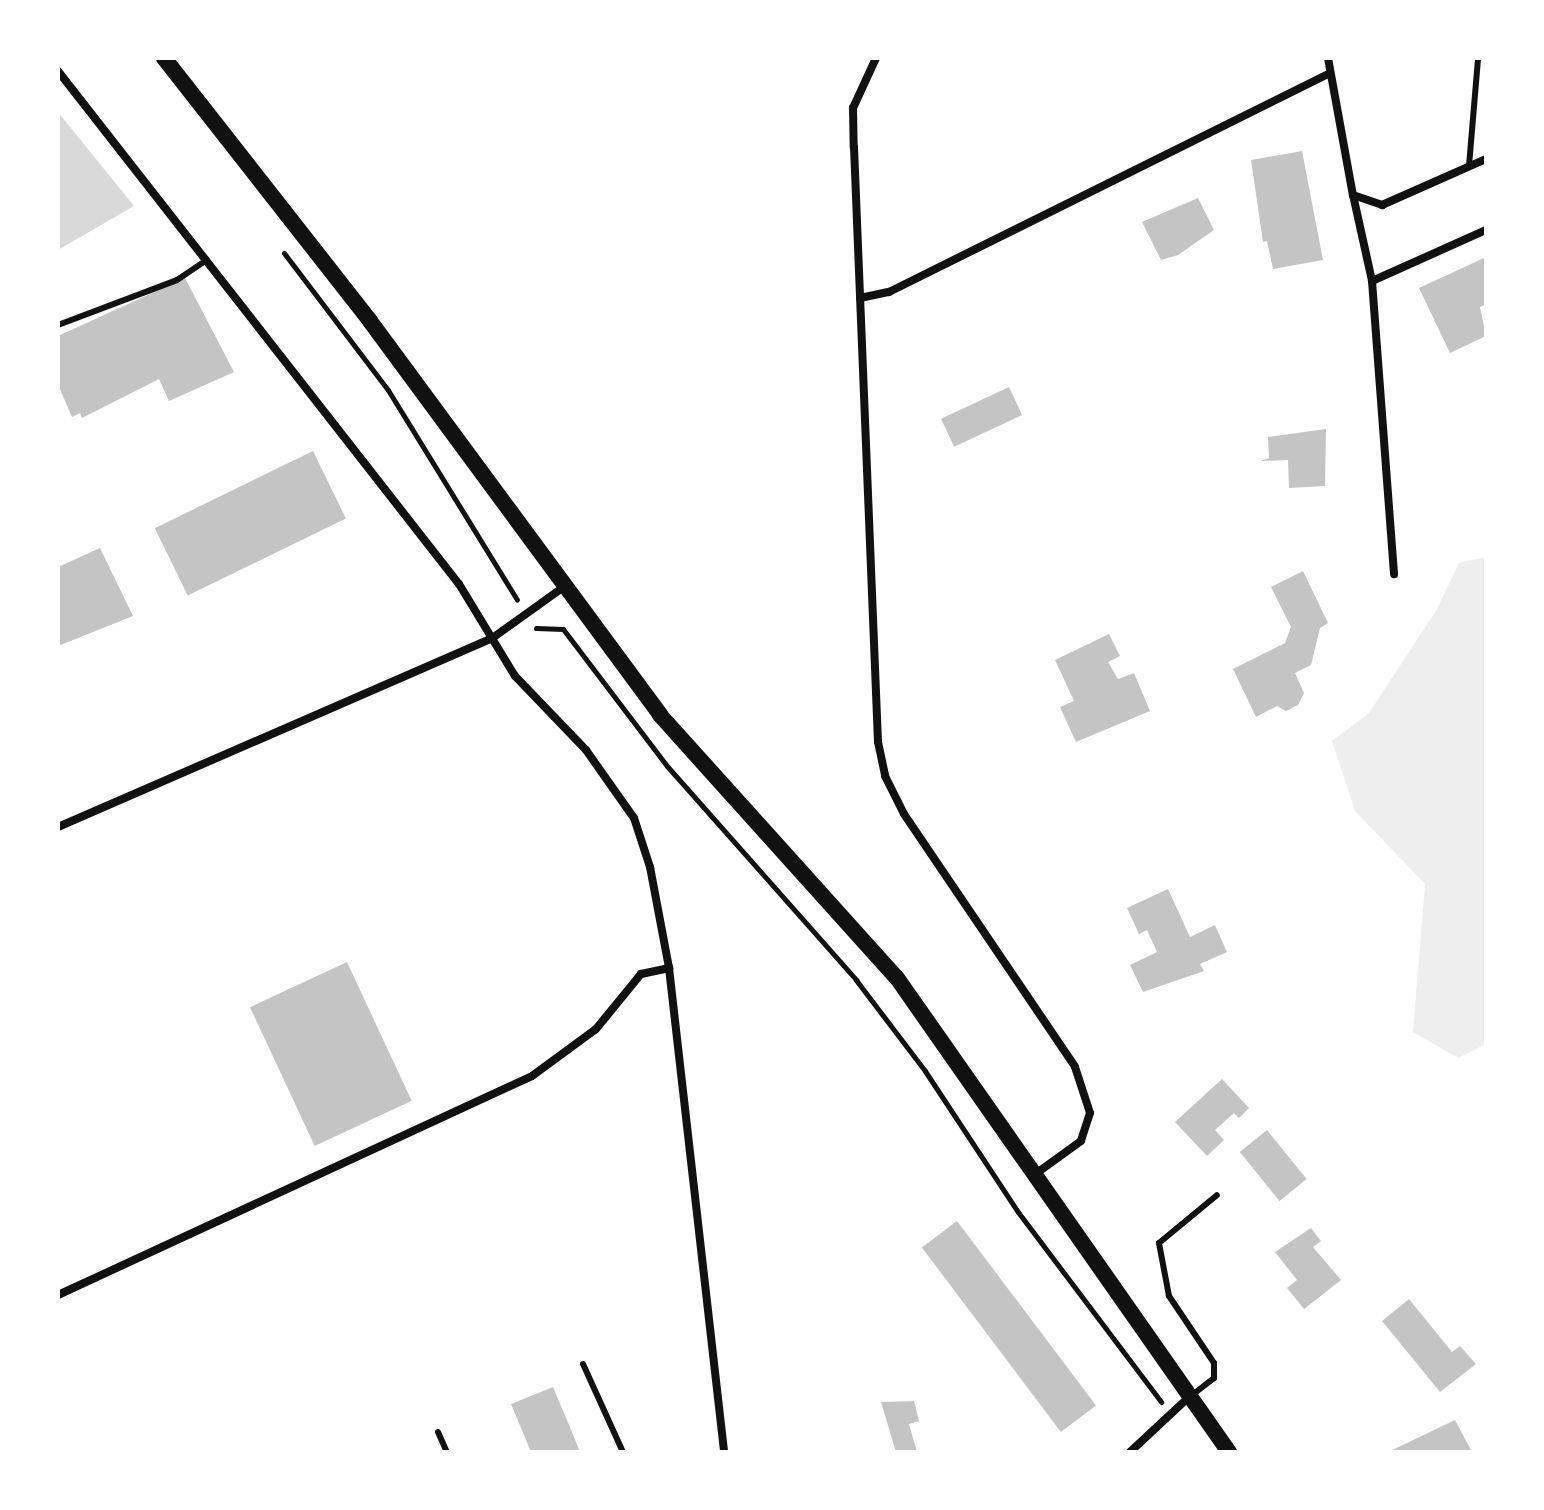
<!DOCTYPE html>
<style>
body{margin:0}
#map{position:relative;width:1544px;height:1510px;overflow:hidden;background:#fff;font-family:"PT Sans Narrow",sans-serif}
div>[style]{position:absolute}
.green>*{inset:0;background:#eee}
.water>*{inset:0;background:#d9d9d9}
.building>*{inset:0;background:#c4c4c4;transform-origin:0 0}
.path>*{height:5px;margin:-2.5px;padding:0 2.5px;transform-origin:2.5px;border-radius:2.5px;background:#111}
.service>*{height:6px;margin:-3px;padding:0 3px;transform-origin:3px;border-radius:3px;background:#111}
.minor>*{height:8px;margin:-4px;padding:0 4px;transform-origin:4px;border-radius:4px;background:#111}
.secondary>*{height:16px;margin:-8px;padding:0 8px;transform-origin:8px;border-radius:8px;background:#111}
span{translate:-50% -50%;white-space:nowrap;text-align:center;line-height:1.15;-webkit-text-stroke:8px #fff;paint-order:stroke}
.frame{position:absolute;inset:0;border:60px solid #fff;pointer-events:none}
</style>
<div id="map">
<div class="green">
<div style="clip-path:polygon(1486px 557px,1486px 1044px,1458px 1058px,1413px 1032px,1425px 884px,1355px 811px,1332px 741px,1369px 713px,1437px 609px,1459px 563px)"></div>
</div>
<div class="water">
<div style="clip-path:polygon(58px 112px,134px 206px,58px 250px)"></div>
</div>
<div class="building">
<div style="clip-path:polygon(1302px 151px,1323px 260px,1273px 269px,1267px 241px,1263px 242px,1251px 160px)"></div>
<div style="clip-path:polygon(1198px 198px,1214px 230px,1178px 255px,1161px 260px,1142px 222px)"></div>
<div style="clip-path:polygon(1486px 257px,1486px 304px,1480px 307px,1486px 336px,1450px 353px,1419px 288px)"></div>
<div style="clip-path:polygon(185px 278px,234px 372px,169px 401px,159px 379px,82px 418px,80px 413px,72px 417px,58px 385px,58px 336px)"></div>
<div style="left:1009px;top:387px;width:31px;height:75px;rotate:65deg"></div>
<div style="clip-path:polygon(1326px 429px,1325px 486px,1289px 488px,1288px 460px,1261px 461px,1269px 458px,1268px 437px)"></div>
<div style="left:313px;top:451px;width:75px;height:176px;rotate:64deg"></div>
<div style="clip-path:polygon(100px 548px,133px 616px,58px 646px,58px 567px)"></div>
<div style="clip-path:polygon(1303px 571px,1328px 623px,1320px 628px,1311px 665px,1295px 673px,1304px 693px,1298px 705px,1286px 711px,1277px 706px,1256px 717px,1233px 669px,1285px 643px,1291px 627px,1271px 587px)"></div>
<div style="clip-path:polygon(1109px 634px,1120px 656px,1108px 662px,1118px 679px,1134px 673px,1150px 711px,1076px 742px,1060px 707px,1074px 701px,1055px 660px)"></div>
<div style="clip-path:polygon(1168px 889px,1190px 937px,1215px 925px,1227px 952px,1200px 964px,1204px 971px,1143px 992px,1130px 965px,1157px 952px,1147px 930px,1139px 934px,1127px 908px)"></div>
<div style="left:347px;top:962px;width:153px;height:107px;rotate:65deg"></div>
<div style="clip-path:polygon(1222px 1079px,1249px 1108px,1239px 1118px,1234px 1113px,1215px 1130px,1224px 1140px,1207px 1156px,1175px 1122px)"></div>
<div style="left:1267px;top:1130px;width:63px;height:35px;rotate:51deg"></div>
<div style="left:957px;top:1221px;width:231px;height:44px;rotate:53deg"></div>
<div style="clip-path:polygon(1311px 1228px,1321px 1241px,1313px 1247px,1341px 1280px,1304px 1309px,1287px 1288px,1297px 1280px,1275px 1252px)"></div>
<div style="clip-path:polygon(1409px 1299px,1452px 1352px,1460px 1346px,1476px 1364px,1440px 1392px,1382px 1321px)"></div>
<div style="clip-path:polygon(553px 1387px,569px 1425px,580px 1452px,531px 1452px,511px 1404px)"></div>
<div style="clip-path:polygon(914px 1401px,919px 1421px,909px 1424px,917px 1452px,896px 1452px,881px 1402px)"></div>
<div style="clip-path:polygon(1455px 1420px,1472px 1452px,1388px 1452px)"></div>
</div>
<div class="path">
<div style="left:284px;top:253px;width:172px;rotate:52.8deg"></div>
<div style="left:388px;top:390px;width:246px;rotate:58.4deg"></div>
<div style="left:536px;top:628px;width:27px;rotate:2deg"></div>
<div style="left:563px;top:629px;width:172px;rotate:52.8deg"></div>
<div style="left:667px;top:766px;width:286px;rotate:48.5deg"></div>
<div style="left:856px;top:980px;width:114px;rotate:52.8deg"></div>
<div style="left:925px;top:1071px;width:169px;rotate:56.6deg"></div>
<div style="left:1018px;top:1212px;width:238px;rotate:53deg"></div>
</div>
<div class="service">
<div style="left:1469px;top:166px;width:108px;rotate:-85.2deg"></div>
<div style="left:58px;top:325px;width:127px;rotate:-20.7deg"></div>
<div style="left:177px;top:280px;width:36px;rotate:-34deg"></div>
<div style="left:583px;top:1364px;width:97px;rotate:65.6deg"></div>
<div style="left:1191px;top:1396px;width:29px;rotate:-38deg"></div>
<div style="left:1214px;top:1378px;width:15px;rotate:-90deg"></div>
<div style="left:1214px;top:1363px;width:81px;rotate:-123.9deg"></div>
<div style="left:1169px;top:1296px;width:54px;rotate:-100.7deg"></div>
<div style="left:1159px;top:1243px;width:75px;rotate:-39.6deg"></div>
<div style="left:438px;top:1432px;width:22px;rotate:66deg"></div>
</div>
<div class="minor">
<div style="left:876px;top:58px;width:55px;rotate:114.7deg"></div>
<div style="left:853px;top:108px;width:39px;rotate:89deg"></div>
<div style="left:854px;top:147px;width:595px;rotate:87.69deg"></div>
<div style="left:878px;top:742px;width:35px;rotate:78deg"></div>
<div style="left:885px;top:776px;width:42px;rotate:63.4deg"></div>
<div style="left:904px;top:814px;width:305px;rotate:55.9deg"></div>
<div style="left:1075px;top:1067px;width:48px;rotate:71.9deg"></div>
<div style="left:1090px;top:1113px;width:29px;rotate:108deg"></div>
<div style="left:1081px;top:1141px;width:58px;rotate:144.1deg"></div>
<div style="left:1328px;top:58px;width:139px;rotate:79.7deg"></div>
<div style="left:1353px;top:195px;width:31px;rotate:19deg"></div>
<div style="left:1382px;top:205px;width:114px;rotate:-23.9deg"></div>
<div style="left:58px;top:71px;width:651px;rotate:51.99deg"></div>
<div style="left:459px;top:584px;width:108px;rotate:58.7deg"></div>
<div style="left:515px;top:676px;width:103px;rotate:46.2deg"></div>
<div style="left:586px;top:750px;width:83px;rotate:54.8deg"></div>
<div style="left:634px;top:818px;width:52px;rotate:71.9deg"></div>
<div style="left:650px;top:867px;width:103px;rotate:79.3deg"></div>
<div style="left:669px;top:968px;width:487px;rotate:83.5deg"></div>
<div style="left:1353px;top:195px;width:88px;rotate:77.5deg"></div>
<div style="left:1372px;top:281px;width:125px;rotate:-24.1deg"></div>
<div style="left:1372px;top:281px;width:294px;rotate:85.7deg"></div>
<div style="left:860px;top:298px;width:30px;rotate:-12deg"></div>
<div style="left:889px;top:292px;width:492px;rotate:-26.4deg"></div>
<div style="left:58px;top:827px;width:472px;rotate:-23.5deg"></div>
<div style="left:491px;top:639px;width:91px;rotate:-35.6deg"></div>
<div style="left:58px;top:1295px;width:522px;rotate:-24.8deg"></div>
<div style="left:532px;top:1076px;width:79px;rotate:-36.3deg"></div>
<div style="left:596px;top:1029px;width:71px;rotate:-50.7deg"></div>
<div style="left:641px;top:974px;width:29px;rotate:-12deg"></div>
<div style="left:1130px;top:1452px;width:79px;rotate:-43deg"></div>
</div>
<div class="secondary">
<div style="left:164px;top:58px;width:334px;rotate:51.9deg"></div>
<div style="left:370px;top:321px;width:489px;rotate:53.6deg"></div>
<div style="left:660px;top:715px;width:354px;rotate:48deg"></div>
<div style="left:897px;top:978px;width:579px;rotate:54.99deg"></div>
</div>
<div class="frame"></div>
</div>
